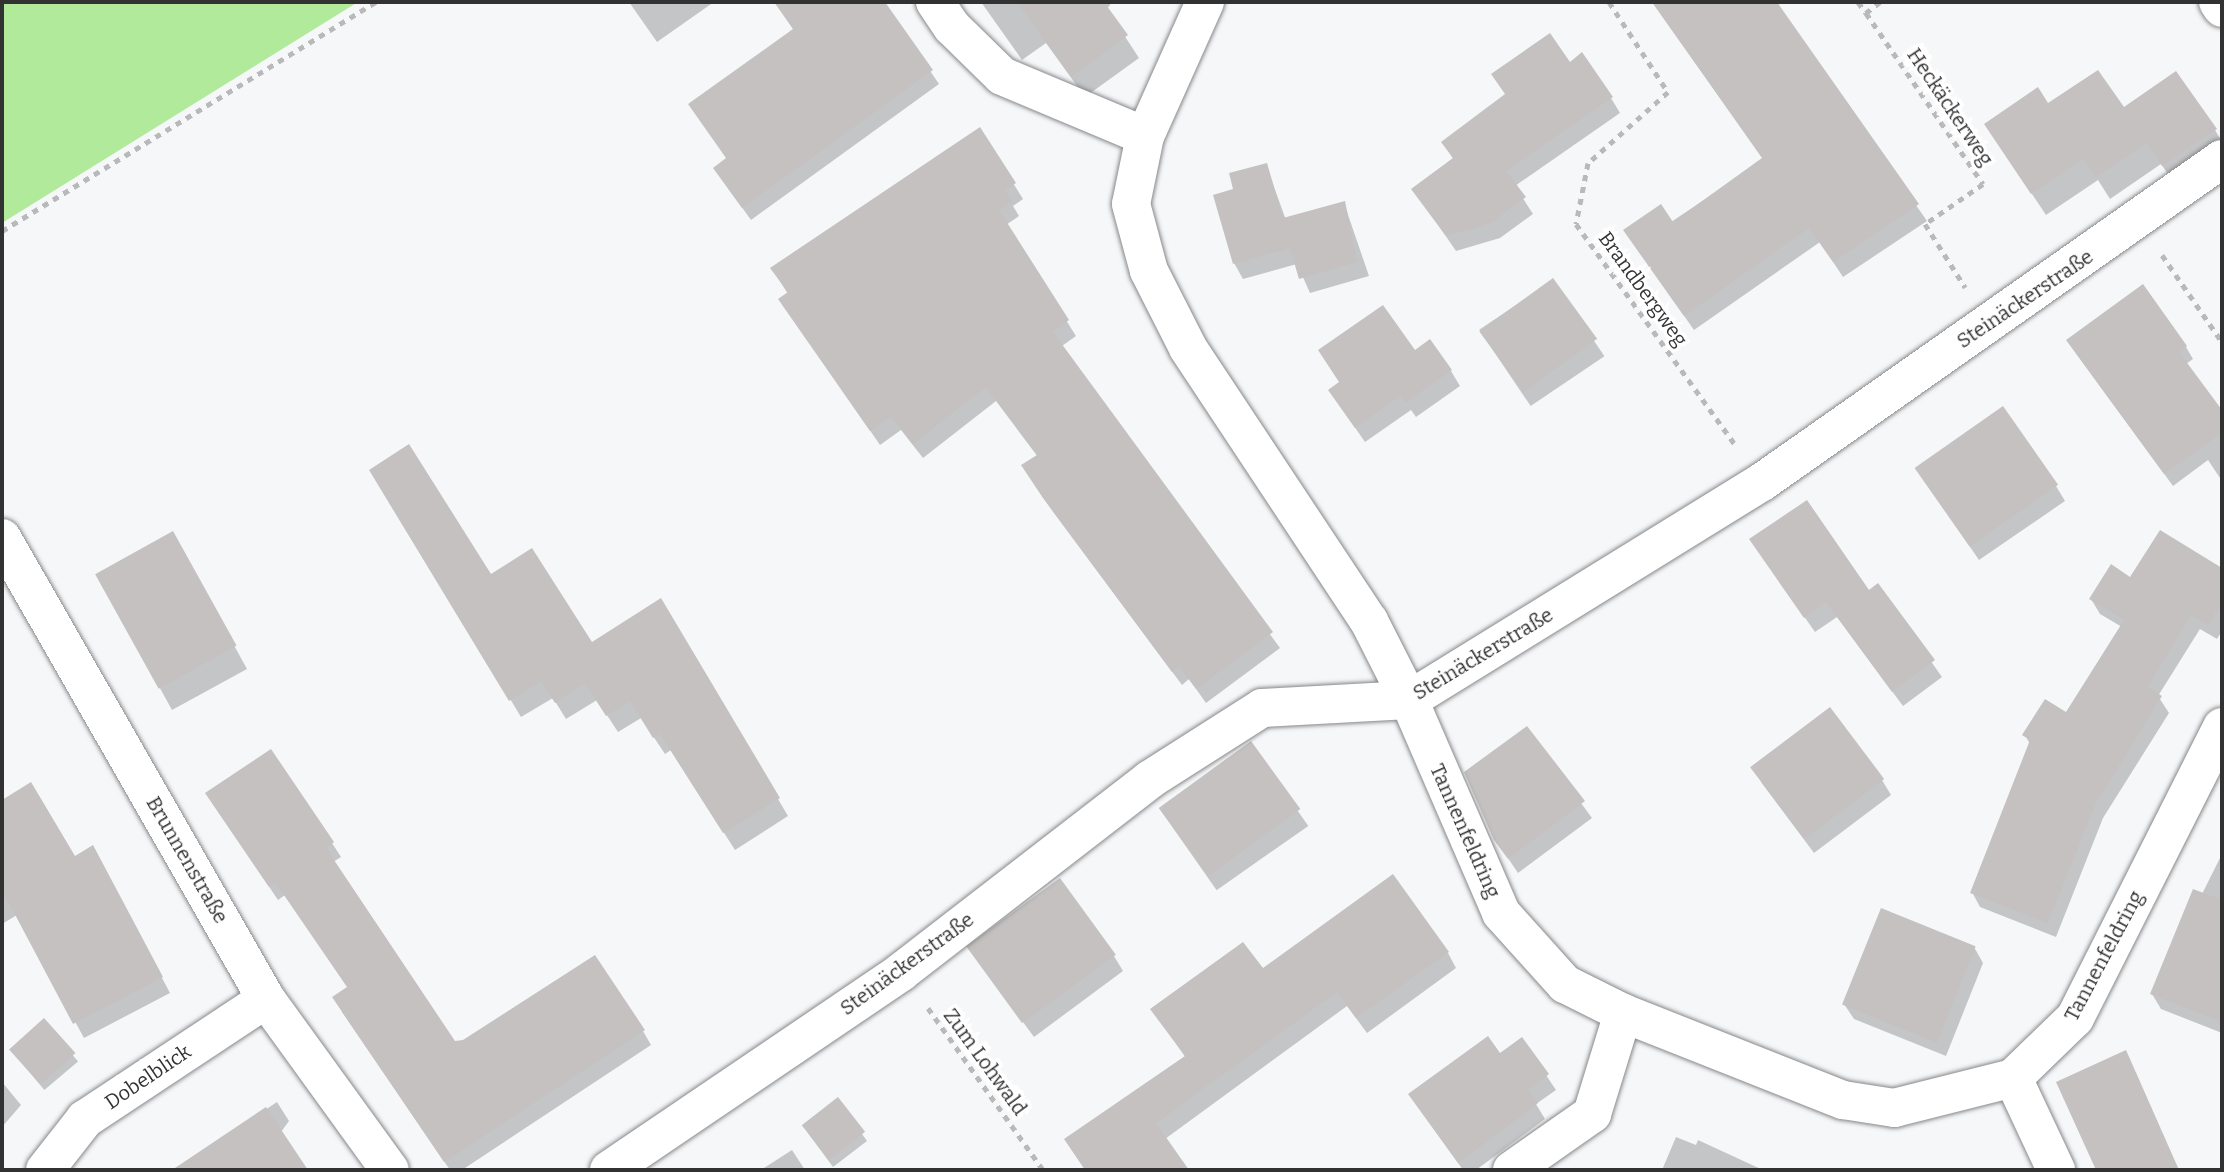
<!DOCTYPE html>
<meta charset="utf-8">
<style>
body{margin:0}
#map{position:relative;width:2224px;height:1172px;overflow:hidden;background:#f6f7f9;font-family:Bitter,serif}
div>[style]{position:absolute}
.green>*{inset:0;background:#b2ea9c}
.shadow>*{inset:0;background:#0003;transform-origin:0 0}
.building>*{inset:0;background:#c4c1c0;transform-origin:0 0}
.path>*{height:5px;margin-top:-2.5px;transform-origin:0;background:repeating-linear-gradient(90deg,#b9b9bb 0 6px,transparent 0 12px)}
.roads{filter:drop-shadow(0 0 2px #87888a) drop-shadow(0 0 2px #87888a)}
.minor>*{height:38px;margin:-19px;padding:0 19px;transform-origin:19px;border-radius:19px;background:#fff}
span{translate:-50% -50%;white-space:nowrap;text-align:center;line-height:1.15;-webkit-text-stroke:7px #fff;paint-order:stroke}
.street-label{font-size:20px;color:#323233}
.frame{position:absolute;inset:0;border:4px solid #323233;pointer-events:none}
</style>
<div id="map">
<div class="green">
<div style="clip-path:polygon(2px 2px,358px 2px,2px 223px)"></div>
</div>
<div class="shadow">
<div style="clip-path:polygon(629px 2px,714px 2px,657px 42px)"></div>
<div style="clip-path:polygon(775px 2px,883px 2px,939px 84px,751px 220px,723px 181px,728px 160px,794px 30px)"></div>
<div style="clip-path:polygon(981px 2px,1112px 2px,1107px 9px,1139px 58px,1085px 97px,1046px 43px,1022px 60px)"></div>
<div style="clip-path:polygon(1652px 2px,1775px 2px,1927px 221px,1843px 277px,1820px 242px,1694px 330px,1635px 246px,1764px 160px)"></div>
<div style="clip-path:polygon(1611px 98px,1620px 113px,1515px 186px,1533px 214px,1500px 238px,1456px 251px,1414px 190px,1454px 160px,1443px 143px)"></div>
<div style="clip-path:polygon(2048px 105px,2123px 110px,2215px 130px,2222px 142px,2177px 187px,2161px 164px,2110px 199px,2098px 180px,2046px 215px,1986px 125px)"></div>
<div style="clip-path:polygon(980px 130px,1023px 199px,1013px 206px,1019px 216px,1006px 225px,1076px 336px,1062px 346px,1280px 648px,1206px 703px,1189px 679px,1182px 685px,1054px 513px,1032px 481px,1038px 457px,996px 401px,923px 458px,901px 430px,880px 445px,790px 314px,788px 294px,772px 269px)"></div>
<div style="clip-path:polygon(1266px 165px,1286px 220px,1344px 203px,1369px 276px,1310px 293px,1297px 264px,1243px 279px,1234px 263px,1235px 191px)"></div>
<div style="left:1553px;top:280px;width:92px;height:89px;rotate:56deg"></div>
<div style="clip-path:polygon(2186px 347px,2193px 359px,2186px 364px,2222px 414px,2222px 481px,2208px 460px,2173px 486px,2076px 353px)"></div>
<div style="clip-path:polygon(1414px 353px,1451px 371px,1460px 386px,1416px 417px,1411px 410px,1365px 442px,1340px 406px)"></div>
<div style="clip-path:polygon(372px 471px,491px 577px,592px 645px,661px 601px,788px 816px,735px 850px,671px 750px,665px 754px,641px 718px,618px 732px,597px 700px,566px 719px,553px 698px,521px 717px)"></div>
<div style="clip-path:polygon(1926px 483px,2056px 486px,2065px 501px,1979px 560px)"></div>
<div style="clip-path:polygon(1761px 555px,1869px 593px,1878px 586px,1942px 677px,1903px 706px,1837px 617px,1815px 632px)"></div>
<div style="clip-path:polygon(185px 556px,247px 669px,172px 710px,97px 574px)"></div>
<div style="clip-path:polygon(2222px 571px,2222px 631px,2217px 639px,2200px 629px,2158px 696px,2169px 713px,2103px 818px,2056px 937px,1980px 907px,1972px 892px,2031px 746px,2025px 735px,2067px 715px,2122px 627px,2100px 614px,2091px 599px,2131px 580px)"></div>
<div style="clip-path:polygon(1526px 728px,1592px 818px,1518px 873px,1495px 839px)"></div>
<div style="left:1251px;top:744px;width:100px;height:112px;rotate:55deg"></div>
<div style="clip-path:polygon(1882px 780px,1891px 795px,1814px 853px,1761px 782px)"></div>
<div style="clip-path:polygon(2px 802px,75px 859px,101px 863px,170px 993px,84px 1038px,17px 915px,2px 924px)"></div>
<div style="clip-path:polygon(216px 808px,332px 843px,341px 857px,333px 862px,454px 1043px,643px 1031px,651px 1045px,462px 1170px,450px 1170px,342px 1012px,349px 988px,285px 895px,278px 900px)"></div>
<div style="clip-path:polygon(2222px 854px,2222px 1033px,2161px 1009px,2152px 994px)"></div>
<div style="clip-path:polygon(1974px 947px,1983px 963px,1946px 1056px,1854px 1019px,1844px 1004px)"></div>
<div style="clip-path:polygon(1448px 953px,1456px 968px,1367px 1033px,1347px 1006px,1165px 1139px,1186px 1170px,1085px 1170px,1186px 1058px,1153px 1010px)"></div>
<div style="clip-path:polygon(1114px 956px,1123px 971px,1034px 1037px,980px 964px)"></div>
<div style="left:44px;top:1021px;width:53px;height:44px;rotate:50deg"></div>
<div style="clip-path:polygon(1522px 1039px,1556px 1090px,1536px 1104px,1545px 1119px,1476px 1170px,1463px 1170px,1410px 1095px,1500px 1055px)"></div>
<div style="clip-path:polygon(2px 1082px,21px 1105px,2px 1127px)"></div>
<div style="clip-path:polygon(838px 1100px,867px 1141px,833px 1167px,808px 1133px)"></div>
<div style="clip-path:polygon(277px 1102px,289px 1121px,281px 1132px,307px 1170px,175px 1170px)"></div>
<div style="clip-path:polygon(1676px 1137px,1696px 1145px,1698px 1140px,1763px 1170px,1662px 1170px)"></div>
<div style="clip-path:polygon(792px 1150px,805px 1170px,761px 1170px)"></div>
</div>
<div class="building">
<div style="clip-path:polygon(774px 2px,885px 2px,933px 70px,742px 208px,713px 168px,726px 158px,688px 104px,793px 29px)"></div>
<div style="clip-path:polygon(1017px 2px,1104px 2px,1128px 35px,1071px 77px)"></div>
<div style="clip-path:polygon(1652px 2px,1777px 2px,1919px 204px,1833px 262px,1809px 228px,1684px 316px,1623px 230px,1661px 204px,1673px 222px,1762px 158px)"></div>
<div style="clip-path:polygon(1550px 33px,1570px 62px,1582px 52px,1613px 97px,1506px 171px,1526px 197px,1491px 223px,1446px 236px,1411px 189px,1453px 158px,1441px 142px,1505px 94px,1491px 74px)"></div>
<div style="clip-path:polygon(2098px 70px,2124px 107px,2176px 71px,2217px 129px,2162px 166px,2147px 143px,2096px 177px,2083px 159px,2031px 194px,1984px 124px,2038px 87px,2048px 103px)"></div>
<div style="clip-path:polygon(980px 127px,1016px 183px,1005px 190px,1012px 201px,999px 210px,1069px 320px,1053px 332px,1273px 632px,1196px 689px,1179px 666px,1172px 672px,1043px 498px,1021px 465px,1037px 455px,986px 387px,913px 444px,891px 416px,870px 431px,778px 299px,788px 292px,770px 268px)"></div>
<div style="clip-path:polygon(1267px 163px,1283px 218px,1345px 201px,1357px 262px,1299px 279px,1290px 248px,1233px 264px,1213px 195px,1233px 189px,1229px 173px)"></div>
<div style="left:1553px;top:278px;width:75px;height:91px;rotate:54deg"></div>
<div style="clip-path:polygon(2143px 284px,2187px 346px,2179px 352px,2222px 410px,2222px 433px,2164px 474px,2066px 340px)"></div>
<div style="clip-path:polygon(1383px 305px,1415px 350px,1430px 339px,1452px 370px,1405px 403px,1400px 396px,1355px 428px,1328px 390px,1339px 382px,1318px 350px)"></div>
<div style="left:2003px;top:406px;width:96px;height:108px;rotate:55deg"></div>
<div style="clip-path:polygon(409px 444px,491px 574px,532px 548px,592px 642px,661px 598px,780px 798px,723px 833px,660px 734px,653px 738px,630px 701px,606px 716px,585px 683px,555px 703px,541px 681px,509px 701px,369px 470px)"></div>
<div style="clip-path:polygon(1807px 500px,1869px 590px,1878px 583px,1935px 660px,1892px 692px,1826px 602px,1804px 618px,1749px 539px)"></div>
<div style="clip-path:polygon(2160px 530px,2222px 568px,2222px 603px,2208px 625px,2191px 615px,2147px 687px,2162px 696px,2096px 803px,2048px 923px,1970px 893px,2030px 740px,2022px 735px,2045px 699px,2066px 712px,2124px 620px,2089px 599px,2111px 564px,2130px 577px)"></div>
<div style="left:173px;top:531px;width:131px;height:89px;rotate:61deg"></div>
<div style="left:1830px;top:707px;width:90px;height:100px;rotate:53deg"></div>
<div style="clip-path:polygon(1527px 726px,1585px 801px,1508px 859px,1494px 840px,1464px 772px)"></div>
<div style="left:1251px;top:741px;width:84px;height:114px;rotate:54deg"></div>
<div style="clip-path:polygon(271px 749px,334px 842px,326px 848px,455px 1041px,463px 1040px,595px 955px,645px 1030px,444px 1162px,332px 997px,347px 987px,275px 882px,269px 887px,205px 793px)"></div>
<div style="clip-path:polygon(31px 782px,75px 856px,93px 845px,163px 977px,73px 1024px,2px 890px,2px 800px)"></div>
<div style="clip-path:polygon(1393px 874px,1449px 952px,1356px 1018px,1337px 992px,1156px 1123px,1189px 1170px,1085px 1170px,1064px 1139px,1185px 1056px,1150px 1009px,1243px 942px,1263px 968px)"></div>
<div style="left:1060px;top:878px;width:95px;height:116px;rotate:54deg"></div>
<div style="clip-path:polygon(2193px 889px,2222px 900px,2222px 1022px,2150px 994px)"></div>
<div style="left:1881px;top:908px;width:102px;height:104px;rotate:22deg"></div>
<div style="left:44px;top:1018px;width:47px;height:47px;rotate:48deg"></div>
<div style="clip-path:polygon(1488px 1036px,1500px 1053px,1522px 1037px,1549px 1074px,1528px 1090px,1538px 1103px,1458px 1163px,1408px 1094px)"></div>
<div style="clip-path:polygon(2126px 1050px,2179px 1170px,2096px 1170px,2056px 1082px)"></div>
<div style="left:838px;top:1097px;width:44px;height:46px;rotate:52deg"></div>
<div style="clip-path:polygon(266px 1107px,308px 1170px,172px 1170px)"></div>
</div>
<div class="path">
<div style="left:1609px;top:2px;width:108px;rotate:56.8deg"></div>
<div style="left:1668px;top:92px;width:107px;rotate:138.4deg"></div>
<div style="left:1588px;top:163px;width:62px;rotate:101.1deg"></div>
<div style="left:1576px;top:224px;width:274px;rotate:54.2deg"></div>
<div style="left:1858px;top:2px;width:14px;rotate:54deg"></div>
<div style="left:1880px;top:2px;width:18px;rotate:142deg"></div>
<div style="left:1866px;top:13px;width:207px;rotate:55.6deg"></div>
<div style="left:1983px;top:184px;width:70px;rotate:145.4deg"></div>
<div style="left:1925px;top:224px;width:75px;rotate:57.6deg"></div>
<div style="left:2px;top:231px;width:439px;rotate:-31.5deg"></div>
<div style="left:2162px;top:255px;width:106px;rotate:55.4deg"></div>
<div style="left:928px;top:1008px;width:199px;rotate:54.6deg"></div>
</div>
<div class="roads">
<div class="minor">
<div style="left:935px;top:2px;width:30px;rotate:56deg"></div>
<div style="left:952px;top:27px;width:70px;rotate:44.4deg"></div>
<div style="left:1002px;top:76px;width:155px;rotate:22.8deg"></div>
<div style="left:1205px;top:2px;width:147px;rotate:114.1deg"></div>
<div style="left:1145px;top:136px;width:69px;rotate:101.6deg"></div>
<div style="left:1131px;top:204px;width:69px;rotate:75deg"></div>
<div style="left:1149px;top:271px;width:86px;rotate:63.1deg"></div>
<div style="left:1188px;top:348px;width:328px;rotate:56.5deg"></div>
<div style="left:1369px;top:621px;width:89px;rotate:63.1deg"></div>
<div style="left:1409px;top:700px;width:232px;rotate:66.6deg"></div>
<div style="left:1501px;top:913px;width:96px;rotate:48deg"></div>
<div style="left:1565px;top:984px;width:65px;rotate:26.6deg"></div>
<div style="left:1623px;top:1013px;width:237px;rotate:21.6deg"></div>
<div style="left:1843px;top:1100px;width:52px;rotate:8.9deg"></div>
<div style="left:1894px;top:1108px;width:123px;rotate:-14.1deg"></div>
<div style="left:2013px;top:1078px;width:86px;rotate:-44.1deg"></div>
<div style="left:2075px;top:1018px;width:326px;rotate:-63.2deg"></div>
<div style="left:2218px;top:2px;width:7px;rotate:56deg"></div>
<div style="left:2px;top:538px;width:531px;rotate:60.2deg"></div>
<div style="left:266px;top:999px;width:211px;rotate:54.1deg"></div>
<div style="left:2013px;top:1078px;width:102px;rotate:64.9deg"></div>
<div style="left:45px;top:1170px;width:65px;rotate:-51.9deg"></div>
<div style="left:85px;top:1119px;width:217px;rotate:-33.5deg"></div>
<div style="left:609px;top:1170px;width:353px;rotate:-34.1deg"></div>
<div style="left:901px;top:972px;width:314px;rotate:-37.7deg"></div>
<div style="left:1149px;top:780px;width:134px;rotate:-32.5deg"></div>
<div style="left:1262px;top:708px;width:147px;rotate:-3.1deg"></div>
<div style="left:1409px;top:700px;width:415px;rotate:-31.7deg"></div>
<div style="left:1762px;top:482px;width:562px;rotate:-35.08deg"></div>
<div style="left:1512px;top:1170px;width:98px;rotate:-35deg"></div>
<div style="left:1592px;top:1114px;width:106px;rotate:-72.9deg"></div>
</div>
</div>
<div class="street-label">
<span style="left:1950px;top:107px;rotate:56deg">Heckäckerweg</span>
<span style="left:1643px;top:289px;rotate:54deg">Brandbergweg</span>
<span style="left:2025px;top:299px;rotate:-34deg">Steinäckerstraße</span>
<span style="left:1483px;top:654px;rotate:-31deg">Steinäckerstraße</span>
<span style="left:1465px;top:831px;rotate:66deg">Tannenfeldring</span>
<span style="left:187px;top:860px;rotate:60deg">Brunnenstraße</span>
<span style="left:2104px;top:956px;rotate:-62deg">Tannenfeldring</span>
<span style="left:907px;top:964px;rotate:-36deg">Steinäckerstraße</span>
<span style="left:985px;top:1062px;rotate:54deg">Zum Lohwald</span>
<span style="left:148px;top:1077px;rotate:-34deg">Dobelblick</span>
</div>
<div class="frame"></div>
</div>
